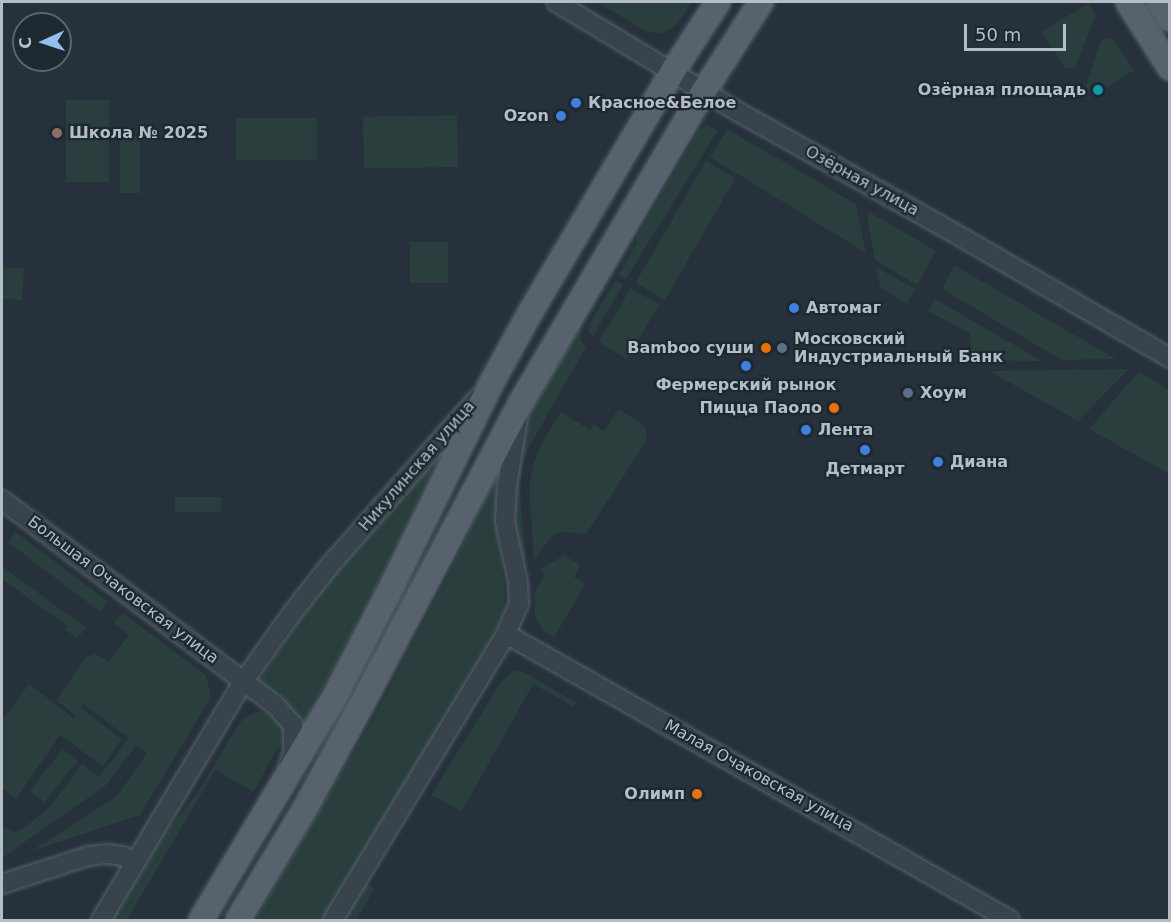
<!DOCTYPE html>
<meta charset="utf-8">
<style>
body{margin:0}
#map{position:relative;width:1171px;height:922px;overflow:hidden;background:#26313b;font-family:"DejaVu Sans",sans-serif}
div>[style]{position:absolute}
.green>*{inset:0;background:#293e3d;transform-origin:0 0}
.roads{filter:drop-shadow(0 0 2px #57616a) drop-shadow(0 0 2px #57616a)}
.minor>*{height:18px;margin:-9px;padding:0 9px;transform-origin:9px;border-radius:9px;background:#39434c}
.major>*{height:24px;margin:-12px;padding:0 12px;transform-origin:12px;border-radius:12px;background:#57626c}
.dots>*{width:16px;height:16px;translate:-50% -50%;box-sizing:border-box;border:3px solid #1e2831;border-radius:50%}
span{translate:-50% -50%;white-space:nowrap;text-align:center;line-height:1.15;-webkit-text-stroke:4.5px #1e2831;paint-order:stroke}
.poi-label{font-size:16px;color:#b5bec7;font-weight:700}
.right{translate:-100% -50%;text-align:right}
.left{translate:0 -50%;text-align:left}
.street-label{font-size:16px;color:#b5bec7}
.frame{position:absolute;inset:0;border:3px solid #b5bec7;pointer-events:none}
.north{position:absolute;left:12px;top:12px;width:60px;height:60px;box-sizing:border-box;background:#1e2831;border:2px solid #5a646d;border-radius:50%;rotate:267deg;font-size:16px;font-weight:700;line-height:24px;text-align:center;color:#b5bec7}
.north::after{content:'';display:block;margin:auto;width:21px;height:27px;background:#92bfef;clip-path:polygon(50% 0,100% 100%,50% 72%,0 100%)}
.scale{position:absolute;left:964px;top:24px;width:102px;height:27px;box-sizing:border-box;border:3px solid #b5bec7;border-top:0;padding-left:8px;font-size:18px;line-height:21px;white-space:nowrap;color:#b5bec7;-webkit-text-stroke:4px #1e2831;paint-order:stroke}
</style>
<div id="map">
<div class="green">
<div style="clip-path:polygon(597px 2px,692px 2px,678px 23px,663px 33px,647px 32px)"></div>
<div style="clip-path:polygon(1089px 3px,1096px 15px,1075px 68px,1066px 69px,1041px 32px)"></div>
<div style="clip-path:polygon(1106px 38px,1113px 39px,1134px 70px,1096px 95px,1092px 95px,1086px 86px,1101px 40px)"></div>
<div style="left:66px;top:100px;width:43px;height:82px"></div>
<div style="left:457px;top:115px;width:52px;height:94px;rotate:89deg"></div>
<div style="left:236px;top:118px;width:81px;height:42px"></div>
<div style="clip-path:polygon(706px 125px,718px 130px,626px 279px,618px 275px,636px 244px,636px 238px,699px 130px)"></div>
<div style="clip-path:polygon(727px 129px,856px 204px,866px 253px,710px 157px)"></div>
<div style="left:120px;top:136px;width:20px;height:57px"></div>
<div style="left:706px;top:161px;width:34px;height:141px;rotate:30deg"></div>
<div style="clip-path:polygon(869px 212px,936px 251px,917px 285px,875px 260px,867px 218px)"></div>
<div style="left:410px;top:242px;width:38px;height:41px"></div>
<div style="clip-path:polygon(954px 265px,1116px 359px,1062px 360px,942px 289px)"></div>
<div style="left:2px;top:267px;width:22px;height:32px;rotate:3deg"></div>
<div style="clip-path:polygon(876px 267px,915px 289px,907px 304px,880px 287px)"></div>
<div style="clip-path:polygon(615px 280px,623px 285px,593px 336px,589px 333px,589px 325px)"></div>
<div style="left:631px;top:288px;width:33px;height:63px;rotate:31deg"></div>
<div style="clip-path:polygon(935px 299px,1042px 361px,972px 360px,970px 333px,928px 311px)"></div>
<div style="clip-path:polygon(581px 321px,581px 341px,586px 347px,528px 449px,521px 472px,520px 494px,526px 559px,517px 557px,509px 543px,513px 447px,545px 383px)"></div>
<div style="clip-path:polygon(1129px 369px,1078px 421px,989px 371px)"></div>
<div style="clip-path:polygon(1139px 371px,1169px 390px,1169px 474px,1089px 429px)"></div>
<div style="clip-path:polygon(618px 409px,645px 426px,647px 440px,586px 534px,563px 532px,553px 535px,534px 560px,529px 487px,534px 462px,543px 441px,561px 412px,590px 430px,594px 424px,604px 431px)"></div>
<div style="clip-path:polygon(428px 468px,432px 470px,431px 474px,376px 586px,307px 718px,300px 719px,257px 683px,319px 593px)"></div>
<div style="clip-path:polygon(495px 477px,498px 479px,496px 510px,505px 594px,504px 611px,498px 628px,323px 920px,255px 920px,379px 708px,458px 556px)"></div>
<div style="left:175px;top:497px;width:46px;height:15px"></div>
<div style="left:16px;top:532px;width:115px;height:13px;rotate:37deg"></div>
<div style="clip-path:polygon(564px 555px,580px 565px,574px 577px,585px 584px,554px 638px,544px 631px,535px 617px,534px 593px,545px 574px,540px 570px)"></div>
<div style="clip-path:polygon(2px 566px,86px 628px,77px 639px,65px 629px,67px 626px,2px 579px)"></div>
<div style="clip-path:polygon(123px 613px,206px 675px,211px 697px,140px 815px,32px 851px,117px 796px,147px 753px,136px 746px,105px 786px,2px 858px,2px 825px,13px 832px,21px 830px,51px 806px,82px 764px,99px 777px,129px 738px,83px 704px,80px 708px,122px 739px,103px 766px,60px 735px,16px 799px,2px 788px,2px 720px,29px 684px,73px 718px,75px 715px,56px 700px,86px 657px,96px 654px,109px 662px,129px 635px,114px 623px)"></div>
<div style="clip-path:polygon(514px 671px,522px 671px,576px 703px,574px 707px,533px 684px,462px 811px,431px 795px,501px 682px)"></div>
<div style="clip-path:polygon(261px 712px,268px 713px,281px 722px,284px 738px,253px 792px,215px 770px,127px 920px,112px 920px,163px 836px,196px 795px,240px 722px,252px 713px)"></div>
<div style="left:63px;top:749px;width:19px;height:53px;rotate:39deg"></div>
<div style="clip-path:polygon(365px 883px,375px 888px,356px 920px,343px 920px)"></div>
</div>
<div class="roads">
<div class="minor">
<div style="left:556px;top:2px;width:209px;rotate:31.1deg"></div>
<div style="left:735px;top:110px;width:253px;rotate:29.3deg"></div>
<div style="left:956px;top:234px;width:247px;rotate:30.1deg"></div>
<div style="left:2px;top:500px;width:343px;rotate:36.9deg"></div>
<div style="left:276px;top:706px;width:25px;rotate:48deg"></div>
<div style="left:293px;top:725px;width:28px;rotate:90deg"></div>
<div style="left:293px;top:753px;width:12px;rotate:110deg"></div>
<div style="left:506px;top:634px;width:579px;rotate:29.57deg"></div>
<div style="left:2px;top:884px;width:90px;rotate:-18deg"></div>
<div style="left:88px;top:856px;width:20px;rotate:-6deg"></div>
<div style="left:108px;top:854px;width:15px;rotate:8deg"></div>
<div style="left:123px;top:856px;width:14px;rotate:30deg"></div>
<div style="left:101px;top:920px;width:277px;rotate:-59.2deg"></div>
<div style="left:243px;top:682px;width:86px;rotate:-54.5deg"></div>
<div style="left:293px;top:612px;width:60px;rotate:-51.8deg"></div>
<div style="left:330px;top:565px;width:222px;rotate:-48.5deg"></div>
<div style="left:333px;top:920px;width:334px;rotate:-58.8deg"></div>
<div style="left:506px;top:634px;width:34px;rotate:-67deg"></div>
<div style="left:519px;top:603px;width:21px;rotate:-93deg"></div>
<div style="left:518px;top:582px;width:61px;rotate:-102.2deg"></div>
<div style="left:505px;top:522px;width:36px;rotate:-87deg"></div>
<div style="left:507px;top:486px;width:70px;rotate:-80.9deg"></div>
</div>
<div class="major">
<div style="left:1128px;top:2px;width:78px;rotate:57.5deg"></div>
<div style="left:1159px;top:2px;width:20px;rotate:57deg"></div>
<div style="left:201px;top:920px;width:263px;rotate:-59.1deg"></div>
<div style="left:336px;top:694px;width:117px;rotate:-62.6deg"></div>
<div style="left:390px;top:590px;width:232px;rotate:-63.9deg"></div>
<div style="left:492px;top:382px;width:81px;rotate:-61.2deg"></div>
<div style="left:531px;top:311px;width:279px;rotate:-59.4deg"></div>
<div style="left:673px;top:71px;width:82px;rotate:-56.9deg"></div>
<div style="left:238px;top:920px;width:126px;rotate:-59deg"></div>
<div style="left:303px;top:812px;width:123px;rotate:-61.4deg"></div>
<div style="left:362px;top:704px;width:339px;rotate:-62.2deg"></div>
<div style="left:520px;top:404px;width:363px;rotate:-59.6deg"></div>
<div style="left:704px;top:91px;width:106px;rotate:-57.4deg"></div>
</div>
</div>
<div class="dots">
<div style="left:1098px;top:90px;background:#0f9aa8"></div>
<div style="left:576px;top:103px;background:#3f7fe0"></div>
<div style="left:561px;top:116px;background:#3f7fe0"></div>
<div style="left:57px;top:133px;background:#8d6e63"></div>
<div style="left:794px;top:308px;background:#3f7fe0"></div>
<div style="left:766px;top:348px;background:#e8710a"></div>
<div style="left:782px;top:348px;background:#5c6f8a"></div>
<div style="left:746px;top:366px;background:#3f7fe0"></div>
<div style="left:908px;top:393px;background:#5c6f8a"></div>
<div style="left:834px;top:408px;background:#e8710a"></div>
<div style="left:806px;top:430px;background:#3f7fe0"></div>
<div style="left:865px;top:450px;background:#3f7fe0"></div>
<div style="left:938px;top:462px;background:#3f7fe0"></div>
<div style="left:697px;top:794px;background:#e8710a"></div>
</div>
<div class="poi-label">
<span class="right" style="left:1086px;top:90px">Озёрная площадь</span>
<span class="left" style="left:588px;top:103px">Красное&amp;Белое</span>
<span class="right" style="left:549px;top:116px">Ozon</span>
<span class="left" style="left:69px;top:133px">Школа № 2025</span>
<span class="left" style="left:806px;top:308px">Автомаг</span>
<span class="left" style="left:794px;top:348px">Московский<br>Индустриальный Банк</span>
<span class="right" style="left:754px;top:348px">Bamboo суши</span>
<span style="left:746px;top:385px">Фермерский рынок</span>
<span class="left" style="left:920px;top:393px">Хоум</span>
<span class="right" style="left:822px;top:408px">Пицца Паоло</span>
<span class="left" style="left:818px;top:430px">Лента</span>
<span class="left" style="left:950px;top:462px">Диана</span>
<span style="left:865px;top:469px">Детмарт</span>
<span class="right" style="left:685px;top:794px">Олимп</span>
</div>
<div class="street-label">
<span style="left:862px;top:181px;rotate:29deg">Озёрная улица</span>
<span style="left:417px;top:466px;rotate:-49deg">Никулинская улица</span>
<span style="left:123px;top:590px;rotate:37deg">Большая Очаковская улица</span>
<span style="left:759px;top:776px;rotate:29deg">Малая Очаковская улица</span>
</div>
<div class="frame"></div>
<div class="north">С</div>
<div class="scale">50 m</div>
</div>
